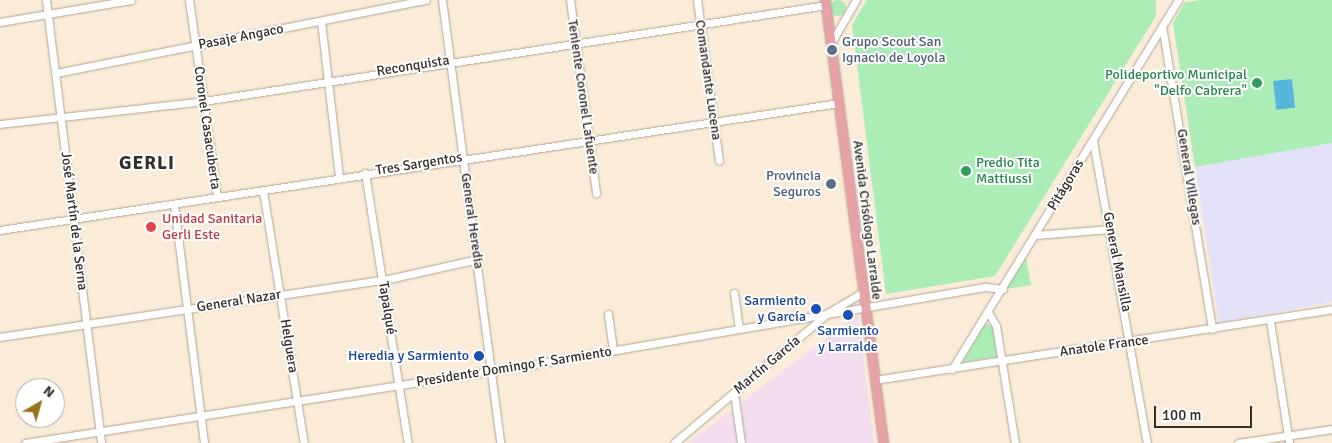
<!DOCTYPE html>
<meta charset="utf-8">
<style>
body{margin:0}
#map{position:relative;width:1332px;height:443px;overflow:hidden;background:#fbecd9;font-family:Signika,sans-serif}
div>[style]{position:absolute}
.industrial>*{inset:0;background:#f2deee}
.medical>*{inset:0;background:#e4e2f8}
.green>*{inset:0;background:#acedb7}
.round{border-radius:50%}
.water>*{inset:0;background:#57b7da;transform-origin:0 0}
.roads{filter:drop-shadow(0 0 1px #b2a492) drop-shadow(0 0 1px #b2a492)}
.minor>*{height:7px;margin:-3.5px;padding:0 3.5px;transform-origin:3.5px;border-radius:3.5px;background:#fff}
.major>*{height:9px;margin:-4.5px;padding:0 4.5px;transform-origin:4.5px;border-radius:4.5px;background:#e7a1a7}
.dots>*{width:14px;height:14px;translate:-50% -50%;box-sizing:border-box;border:2px solid #fff;border-radius:50%}
span{translate:-50% -50%;white-space:nowrap;text-align:center;line-height:1.15;-webkit-text-stroke:4px #fff;paint-order:stroke}
.street-label{font-size:14px;color:#332e27}
.service-label{font-size:14px;color:#4e5e75}
.left{translate:0 -50%;text-align:left}
.right{translate:-100% -50%;text-align:right}
.leisure-label{font-size:14px;color:#27864d}
.health-label{font-size:14px;color:#be3a42}
.transit-label{font-size:14px;color:#164399}
.district-label{font-size:19px;color:#332e27;font-weight:700;letter-spacing:1px}
.north{position:absolute;left:15px;top:378px;width:50px;height:50px;box-sizing:border-box;background:#fff;border:1px solid #adaba9;border-radius:50%;rotate:38deg;font-size:14px;font-weight:700;line-height:20px;text-align:center;color:#332e27}
.north::after{content:'';display:block;margin:auto;width:18px;height:22px;background:#97731c;clip-path:polygon(50% 0,100% 100%,50% 72%,0 100%)}
.scale{position:absolute;left:1154px;top:406px;width:98px;height:22px;box-sizing:border-box;border:2px solid #332e27;border-top:0;padding-left:6px;font-size:15px;line-height:18px;white-space:nowrap;color:#332e27;-webkit-text-stroke:4px #fff;paint-order:stroke}
</style>
<div id="map">
<div class="industrial">
<div style="clip-path:polygon(858px 314px,874px 443px,688px 443px)"></div>
</div>
<div class="medical">
<div style="clip-path:polygon(1332px 143px,1332px 302px,1219px 323px,1195px 167px)"></div>
</div>
<div class="green">
<div style="clip-path:polygon(867px 0,1156px 0,1156px 16px,995px 276px,886px 294px,852px 25px)"></div>
<div style="clip-path:polygon(1203px 0,1332px 0,1332px 143px,1195px 167px,1173px 23px,1185px 2px)"></div>
<div class="round" style="left:830px;top:0;width:16px;height:16px"></div>
<div style="clip-path:polygon(1026px 258px,1031px 285px,1006px 289px)"></div>
<div style="clip-path:polygon(985px 323px,993px 326px,997px 357px,963px 362px)"></div>
</div>
<div class="water">
<div style="left:1292px;top:79px;width:29px;height:19px;rotate:84deg"></div>
</div>
<div class="roads">
<div class="minor">
<div style="left:46px;top:0;width:446px;rotate:82.9deg"></div>
<div style="left:189px;top:0;width:199px;rotate:81.9deg"></div>
<div style="left:442px;top:0;width:447px;rotate:82.5deg"></div>
<div style="left:570px;top:0;width:195px;rotate:82.3deg"></div>
<div style="left:697px;top:0;width:162px;rotate:82.2deg"></div>
<div style="left:321px;top:21px;width:157px;rotate:83.4deg"></div>
<div style="left:0;top:22px;width:133px;rotate:-9.5deg"></div>
<div style="left:1162px;top:26px;width:307px;rotate:80.6deg"></div>
<div style="left:831px;top:43px;width:50px;rotate:-59.8deg"></div>
<div style="left:56px;top:73px;width:377px;rotate:-11.2deg"></div>
<div style="left:0;top:124px;width:205px;rotate:-6.4deg"></div>
<div style="left:204px;top:101px;width:629px;rotate:-8.77deg"></div>
<div style="left:1093px;top:141px;width:307px;rotate:79.9deg"></div>
<div style="left:365px;top:173px;width:273px;rotate:81deg"></div>
<div style="left:263px;top:191px;width:255px;rotate:80.8deg"></div>
<div style="left:174px;top:205px;width:240px;rotate:82.8deg"></div>
<div style="left:0;top:230px;width:849px;rotate:-8.61deg"></div>
<div style="left:1036px;top:235px;width:74px;rotate:-4.6deg"></div>
<div style="left:734px;top:293px;width:36px;rotate:82deg"></div>
<div style="left:988px;top:312px;width:16px;rotate:60deg"></div>
<div style="left:996px;top:326px;width:119px;rotate:80.8deg"></div>
<div style="left:608px;top:314px;width:36px;rotate:82deg"></div>
<div style="left:1270px;top:321px;width:123px;rotate:81.1deg"></div>
<div style="left:0;top:337px;width:397px;rotate:-8.5deg"></div>
<div style="left:393px;top:278px;width:87px;rotate:-12.6deg"></div>
<div style="left:952px;top:369px;width:433px;rotate:-58.5deg"></div>
<div style="left:875px;top:380px;width:462px;rotate:-8.8deg"></div>
<div style="left:734px;top:393px;width:50px;rotate:82deg"></div>
<div style="left:25px;top:443px;width:492px;rotate:-8.8deg"></div>
<div style="left:511px;top:368px;width:482px;rotate:-9.7deg"></div>
<div style="left:986px;top:287px;width:17px;rotate:7deg"></div>
<div style="left:674px;top:443px;width:202px;rotate:-40.2deg"></div>
<div style="left:828px;top:313px;width:41px;rotate:-31deg"></div>
<div style="left:1238px;top:443px;width:95px;rotate:-8.5deg"></div>
</div>
<div class="major">
<div style="left:825px;top:0;width:447px;rotate:82.5deg"></div>
</div>
</div>
<div class="dots">
<div style="left:832px;top:50px;background:#5c6f8a"></div>
<div style="left:1257px;top:83px;background:#2e9e5b"></div>
<div style="left:966px;top:171px;background:#2e9e5b"></div>
<div style="left:831px;top:184px;background:#5c6f8a"></div>
<div style="left:151px;top:227px;background:#e0444e"></div>
<div style="left:816px;top:309px;background:#1a4fb4"></div>
<div style="left:848px;top:315px;background:#1a4fb4"></div>
<div style="left:479px;top:356px;background:#1a4fb4"></div>
</div>
<div class="street-label">
<span style="left:241px;top:37px;rotate:-11deg">Pasaje Angaco</span>
<span style="left:413px;top:66px;rotate:-9deg">Reconquista</span>
<span style="left:708px;top:80px;rotate:82deg">Comandante Lucena</span>
<span style="left:583px;top:97px;rotate:82deg">Teniente Coronel Lafuente</span>
<span style="left:207px;top:128px;rotate:82deg">Coronel Casacuberta</span>
<span style="left:419px;top:164px;rotate:-9deg">Tres Sargentos</span>
<span style="left:1189px;top:177px;rotate:81deg">General Villegas</span>
<span style="left:1066px;top:185px;rotate:-59deg">Pitágoras</span>
<span style="left:867px;top:220px;rotate:83deg">Avenida Crisólogo Larralde</span>
<span style="left:74px;top:221px;rotate:83deg">José Martín de la Serna</span>
<span style="left:472px;top:221px;rotate:82deg">General Heredia</span>
<span style="left:1117px;top:262px;rotate:79deg">General Mansilla</span>
<span style="left:239px;top:301px;rotate:-9deg">General Nazar</span>
<span style="left:387px;top:308px;rotate:81deg">Tapalqué</span>
<span style="left:289px;top:346px;rotate:81deg">Helguera</span>
<span style="left:1104px;top:346px;rotate:-8deg">Anatole France</span>
<span style="left:767px;top:365px;rotate:-40deg">Martín García</span>
<span style="left:514px;top:367px;rotate:-9deg">Presidente Domingo F. Sarmiento</span>
</div>
<div class="service-label">
<span class="left" style="left:842px;top:50px">Grupo Scout San<br>Ignacio de Loyola</span>
<span class="right" style="left:821px;top:184px">Provincia<br>Seguros</span>
</div>
<div class="leisure-label">
<span class="right" style="left:1247px;top:83px">Polideportivo Municipal<br>"Delfo Cabrera"</span>
<span class="left" style="left:976px;top:171px">Predio Tita<br>Mattiussi</span>
</div>
<div class="health-label">
<span class="left" style="left:162px;top:227px">Unidad Sanitaria<br>Gerli Este</span>
</div>
<div class="transit-label">
<span class="right" style="left:806px;top:309px">Sarmiento<br>y García</span>
<span style="left:848px;top:339px">Sarmiento<br>y Larralde</span>
<span class="right" style="left:469px;top:356px">Heredia y Sarmiento</span>
</div>
<div class="district-label">
<span style="left:147px;top:164px">GERLI</span>
</div>
<div class="north">N</div>
<div class="scale">100 m</div>
</div>
